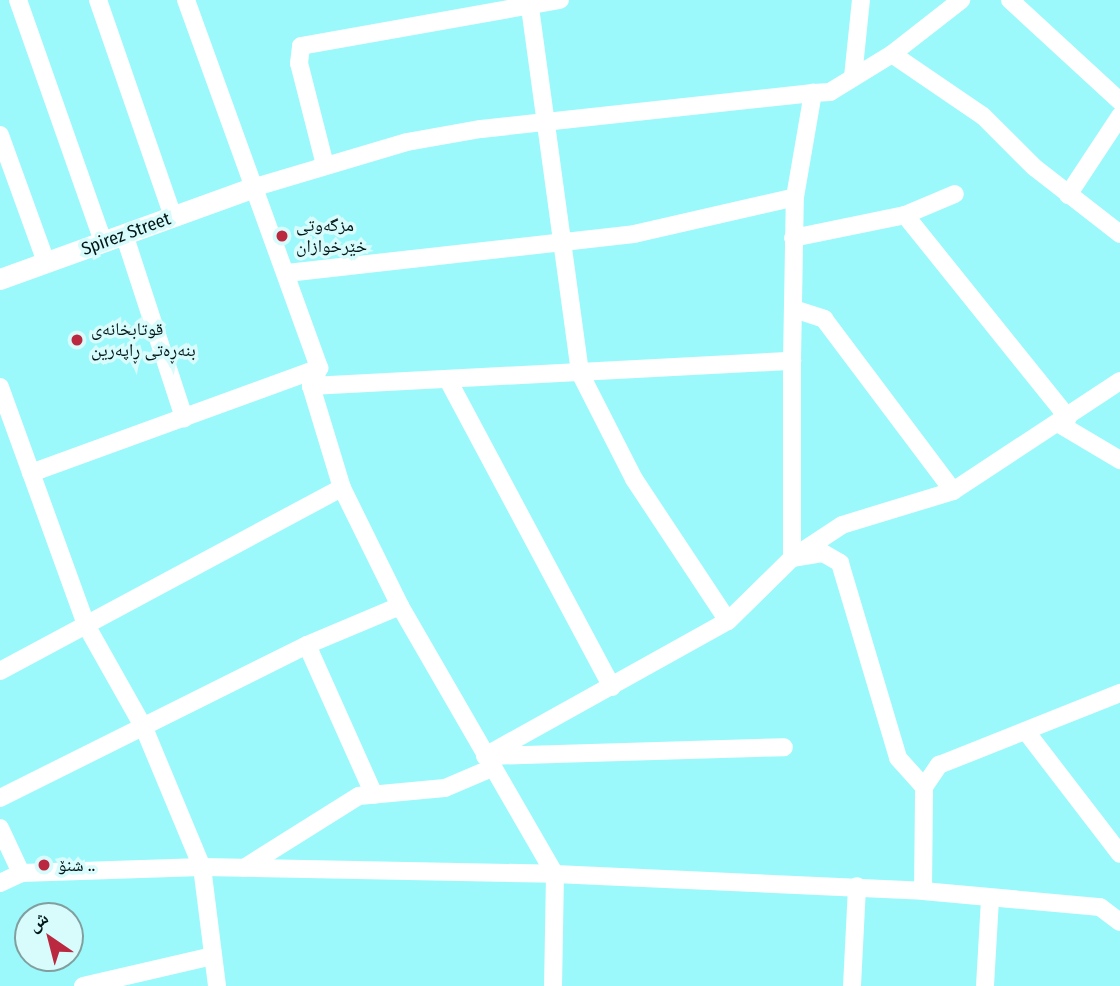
<!DOCTYPE html>
<meta charset="utf-8">
<style>
body{margin:0}
#map{position:relative;width:1120px;height:986px;overflow:hidden;background:#9bf8fb;font-family:"Fira Sans Condensed","Noto Naskh Arabic",sans-serif}
div>[style]{position:absolute}
.minor>*{height:18px;margin:-9px;padding:0 9px;transform-origin:9px;border-radius:9px;background:#fff}
.major>*{height:21px;margin:-10.5px;padding:0 10.5px;transform-origin:10.5px;border-radius:10.5px;background:#fff}
.dots>*{width:19px;height:19px;translate:-50% -50%;box-sizing:border-box;border:4px solid #d8fbfb;border-radius:50%}
span{translate:-50% -50%;white-space:nowrap;text-align:center;line-height:1.15;-webkit-text-stroke:7px #d8fbfb;paint-order:stroke}
.poi-label{font-size:18px;color:#001617}
.left{translate:0 -50%;text-align:left}
.street-label{font-size:18px;color:#001617}
.north{position:absolute;left:14px;top:902px;width:70px;height:70px;box-sizing:border-box;background:#d8fbfb;border:2px solid #829fa0;border-radius:50%;rotate:325deg;font-size:19px;font-weight:700;line-height:28px;text-align:center;color:#001617}
.north::after{content:'';display:block;margin:auto;width:24px;height:32px;background:#ba2940;clip-path:polygon(50% 0,100% 100%,50% 72%,0 100%)}
</style>
<div id="map">
<div class="minor">
<div style="left:18px;top:0;width:256px;rotate:70.6deg"></div>
<div style="left:98px;top:0;width:230px;rotate:70.9deg"></div>
<div style="left:186px;top:0;width:391px;rotate:70.1deg"></div>
<div style="left:319px;top:368px;width:20px;rotate:114deg"></div>
<div style="left:311px;top:386px;width:107px;rotate:73.1deg"></div>
<div style="left:342px;top:488px;width:131px;rotate:63.8deg"></div>
<div style="left:400px;top:606px;width:310px;rotate:60deg"></div>
<div style="left:555px;top:874px;width:112px;rotate:91deg"></div>
<div style="left:529px;top:0;width:376px;rotate:82.2deg"></div>
<div style="left:580px;top:373px;width:119px;rotate:63deg"></div>
<div style="left:634px;top:479px;width:170px;rotate:56.5deg"></div>
<div style="left:1010px;top:0;width:149px;rotate:42.6deg"></div>
<div style="left:892px;top:54px;width:110px;rotate:34.3deg"></div>
<div style="left:983px;top:116px;width:72px;rotate:45deg"></div>
<div style="left:1034px;top:167px;width:109px;rotate:37.9deg"></div>
<div style="left:853px;top:77px;width:77px;rotate:-84.1deg"></div>
<div style="left:0;top:135px;width:135px;rotate:70.1deg"></div>
<div style="left:325px;top:165px;width:105px;rotate:-104.3deg"></div>
<div style="left:299px;top:63px;width:17px;rotate:-83deg"></div>
<div style="left:301px;top:46px;width:263px;rotate:-10.1deg"></div>
<div style="left:252px;top:188px;width:162px;rotate:-16.5deg"></div>
<div style="left:407px;top:142px;width:75px;rotate:-10deg"></div>
<div style="left:481px;top:129px;width:334px;rotate:-6.2deg"></div>
<div style="left:1068px;top:195px;width:95px;rotate:-56.6deg"></div>
<div style="left:905px;top:215px;width:260px;rotate:51.2deg"></div>
<div style="left:124px;top:234px;width:194px;rotate:71.9deg"></div>
<div style="left:793px;top:238px;width:114px;rotate:-11.6deg"></div>
<div style="left:905px;top:215px;width:54px;rotate:-22.8deg"></div>
<div style="left:287px;top:273px;width:349px;rotate:-6.4deg"></div>
<div style="left:634px;top:234px;width:165px;rotate:-12.9deg"></div>
<div style="left:794px;top:309px;width:32px;rotate:18deg"></div>
<div style="left:824px;top:319px;width:215px;rotate:53.1deg"></div>
<div style="left:792px;top:361px;width:197px;rotate:90deg"></div>
<div style="left:792px;top:558px;width:31px;rotate:-9deg"></div>
<div style="left:823px;top:553px;width:20px;rotate:30deg"></div>
<div style="left:840px;top:563px;width:203px;rotate:73.4deg"></div>
<div style="left:898px;top:758px;width:39px;rotate:48deg"></div>
<div style="left:448px;top:380px;width:348px;rotate:61.9deg"></div>
<div style="left:311px;top:386px;width:482px;rotate:-3deg"></div>
<div style="left:792px;top:361px;width:164px;rotate:-89deg"></div>
<div style="left:795px;top:197px;width:106px;rotate:-80.2deg"></div>
<div style="left:813px;top:93px;width:17px;rotate:-3deg"></div>
<div style="left:830px;top:92px;width:73px;rotate:-31.5deg"></div>
<div style="left:892px;top:54px;width:88px;rotate:-38deg"></div>
<div style="left:0;top:387px;width:253px;rotate:70.1deg"></div>
<div style="left:86px;top:625px;width:118px;rotate:60.6deg"></div>
<div style="left:144px;top:728px;width:151px;rotate:67.4deg"></div>
<div style="left:202px;top:867px;width:120px;rotate:82.8deg"></div>
<div style="left:1061px;top:425px;width:69px;rotate:30.7deg"></div>
<div style="left:31px;top:473px;width:307px;rotate:-20deg"></div>
<div style="left:307px;top:645px;width:164px;rotate:65.9deg"></div>
<div style="left:0;top:671px;width:388px;rotate:-28.2deg"></div>
<div style="left:1028px;top:734px;width:151px;rotate:52.5deg"></div>
<div style="left:485px;top:756px;width:278px;rotate:-29.1deg"></div>
<div style="left:728px;top:621px;width:90px;rotate:-44.5deg"></div>
<div style="left:792px;top:558px;width:60px;rotate:-33.4deg"></div>
<div style="left:842px;top:525px;width:116px;rotate:-17deg"></div>
<div style="left:953px;top:491px;width:200px;rotate:-33.4deg"></div>
<div style="left:488px;top:756px;width:296px;rotate:-1.7deg"></div>
<div style="left:0;top:798px;width:343px;rotate:-26.5deg"></div>
<div style="left:307px;top:645px;width:101px;rotate:-22.8deg"></div>
<div style="left:0;top:828px;width:50px;rotate:65deg"></div>
<div style="left:244px;top:868px;width:136px;rotate:-32.1deg"></div>
<div style="left:359px;top:796px;width:86px;rotate:-5.3deg"></div>
<div style="left:445px;top:788px;width:51px;rotate:-23.1deg"></div>
<div style="left:0;top:883px;width:23px;rotate:-25deg"></div>
<div style="left:21px;top:873px;width:181px;rotate:-1.9deg"></div>
<div style="left:202px;top:867px;width:353px;rotate:1.1deg"></div>
<div style="left:555px;top:874px;width:368px;rotate:2.6deg"></div>
<div style="left:923px;top:891px;width:178px;rotate:5.2deg"></div>
<div style="left:1100px;top:907px;width:25px;rotate:37deg"></div>
<div style="left:923px;top:891px;width:104px;rotate:-89.4deg"></div>
<div style="left:924px;top:787px;width:27px;rotate:-56deg"></div>
<div style="left:939px;top:765px;width:195px;rotate:-21.7deg"></div>
<div style="left:83px;top:986px;width:133px;rotate:-13deg"></div>
<div style="left:852px;top:986px;width:100px;rotate:-87.1deg"></div>
<div style="left:985px;top:986px;width:88px;rotate:-86.7deg"></div>
</div>
<div class="major">
<div style="left:0;top:279px;width:268px;rotate:-19.9deg"></div>
</div>
<div class="dots">
<div style="left:282px;top:236px;background:#ba2940"></div>
<div style="left:77px;top:340px;background:#ba2940"></div>
<div style="left:44px;top:865px;background:#ba2940"></div>
</div>
<div class="poi-label">
<span class="left" style="left:296px;top:236px">مزگەوتی<br>خێرخوازان</span>
<span class="left" style="left:91px;top:340px">قوتابخانەی<br>بنەڕەتی ڕاپەرین</span>
<span class="left" style="left:58px;top:865px">شنۆ ..</span>
</div>
<div class="street-label">
<span style="left:126px;top:234px;rotate:-20deg">Spirez Street</span>
</div>
<div class="north">ش</div>
</div>
